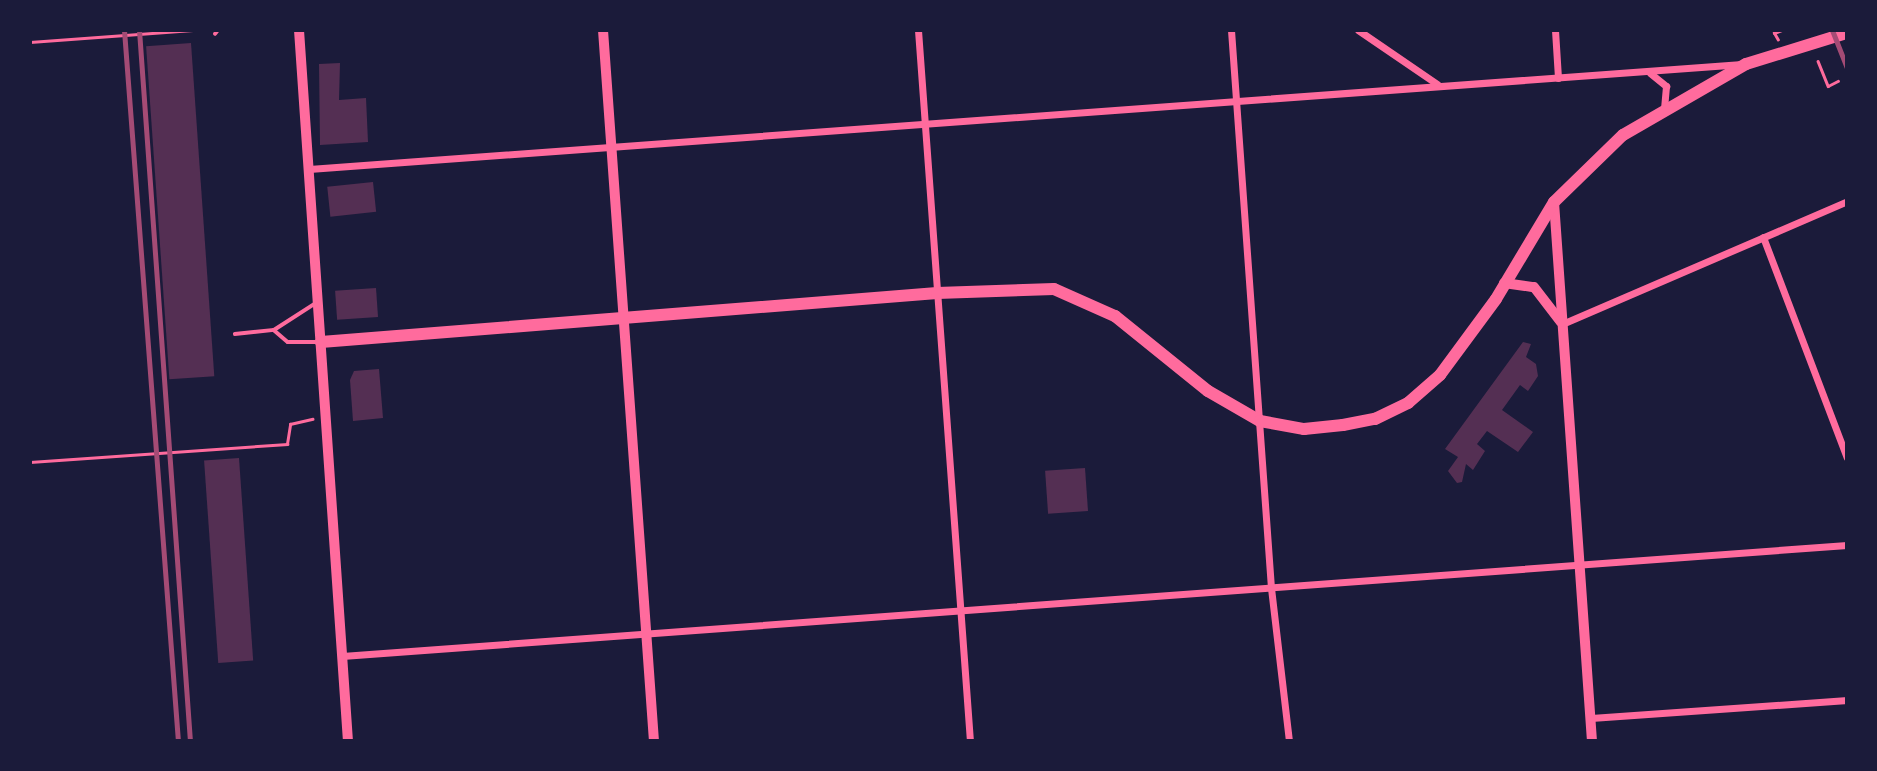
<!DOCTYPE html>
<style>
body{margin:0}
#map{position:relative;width:1877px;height:771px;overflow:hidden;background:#1b1b3a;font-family:"Source Sans 3",sans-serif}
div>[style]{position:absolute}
.building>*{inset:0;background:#542f53;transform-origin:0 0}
.path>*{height:2.5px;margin:-1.25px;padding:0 1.25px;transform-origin:1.25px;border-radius:1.25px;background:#ff6b9d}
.service>*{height:3.5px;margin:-1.75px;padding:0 1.75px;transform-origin:1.75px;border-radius:1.75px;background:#ff6b9d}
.minor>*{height:7px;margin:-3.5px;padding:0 3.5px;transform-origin:3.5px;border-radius:3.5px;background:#ff6b9d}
.secondary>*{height:10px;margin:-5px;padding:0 5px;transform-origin:5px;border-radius:5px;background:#ff6b9d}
.primary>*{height:12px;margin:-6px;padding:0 6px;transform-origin:6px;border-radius:6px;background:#ff6b9d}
.rail>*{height:5px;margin:-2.5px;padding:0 2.5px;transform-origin:2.5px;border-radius:2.5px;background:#a44b75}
span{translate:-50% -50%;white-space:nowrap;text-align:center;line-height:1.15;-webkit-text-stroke:5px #1b1b3a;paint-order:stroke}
.frame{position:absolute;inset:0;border:32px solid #1b1b3a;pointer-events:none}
</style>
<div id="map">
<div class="building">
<div style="left:191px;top:43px;width:334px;height:45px;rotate:86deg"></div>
<div style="clip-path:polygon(340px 63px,339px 100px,366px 98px,368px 142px,320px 145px,319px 64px)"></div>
<div style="left:373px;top:182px;width:30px;height:46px;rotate:84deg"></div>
<div style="left:376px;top:288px;width:29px;height:41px;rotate:86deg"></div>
<div style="clip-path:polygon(1523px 342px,1531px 344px,1526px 357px,1536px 364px,1538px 376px,1528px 391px,1520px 385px,1502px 410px,1533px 432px,1518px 452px,1487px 431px,1477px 444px,1485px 451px,1473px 470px,1466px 464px,1462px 482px,1457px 483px,1448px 471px,1458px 457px,1445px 449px)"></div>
<div style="clip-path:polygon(379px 369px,383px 418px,353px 421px,350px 380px,354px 371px)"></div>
<div style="left:239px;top:458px;width:203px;height:35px;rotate:86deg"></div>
<div style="left:1085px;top:468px;width:43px;height:40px;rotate:86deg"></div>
</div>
<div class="path">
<div style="left:1778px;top:40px;width:8px;rotate:-120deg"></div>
<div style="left:1774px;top:33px;width:9px;rotate:-21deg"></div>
<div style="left:30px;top:42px;width:163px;rotate:-4.2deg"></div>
<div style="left:1818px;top:61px;width:27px;rotate:68deg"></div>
<div style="left:1828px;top:86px;width:11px;rotate:-27deg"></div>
<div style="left:30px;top:462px;width:258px;rotate:-4deg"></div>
<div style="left:287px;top:444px;width:20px;rotate:-81deg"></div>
<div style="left:290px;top:424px;width:23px;rotate:-13deg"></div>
</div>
<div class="service">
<div style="left:215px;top:34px;width:5px;rotate:-53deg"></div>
<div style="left:274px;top:330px;width:18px;rotate:41deg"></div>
<div style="left:288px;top:342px;width:32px"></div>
<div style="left:235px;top:334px;width:39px;rotate:-6deg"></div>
<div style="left:274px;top:330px;width:50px;rotate:-32.7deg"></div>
</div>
<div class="minor">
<div style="left:918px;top:30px;width:713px;rotate:85.82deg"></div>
<div style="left:1231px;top:30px;width:559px;rotate:85.9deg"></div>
<div style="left:1271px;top:588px;width:154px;rotate:83.3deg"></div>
<div style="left:1358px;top:30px;width:96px;rotate:34.4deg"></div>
<div style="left:1555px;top:30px;width:48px;rotate:86.4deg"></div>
<div style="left:1650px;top:73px;width:21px;rotate:39deg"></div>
<div style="left:1666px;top:86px;width:23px;rotate:95deg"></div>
<div style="left:309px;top:169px;width:1437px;rotate:-4.19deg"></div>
<div style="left:1763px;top:237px;width:236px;rotate:69.2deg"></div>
<div style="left:1562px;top:324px;width:310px;rotate:-23.3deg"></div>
<div style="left:342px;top:656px;width:1509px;rotate:-4.22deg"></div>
<div style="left:1591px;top:718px;width:257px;rotate:-4deg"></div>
</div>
<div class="secondary">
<div style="left:299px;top:30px;width:713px;rotate:86.06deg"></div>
<div style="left:603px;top:30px;width:713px;rotate:85.9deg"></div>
<div style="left:1554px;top:202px;width:540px;rotate:85.97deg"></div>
<div style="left:1504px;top:283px;width:30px;rotate:8deg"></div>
<div style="left:1534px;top:287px;width:44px;rotate:52.4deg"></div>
</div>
<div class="primary">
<div style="left:321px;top:342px;width:618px;rotate:-4.55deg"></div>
<div style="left:937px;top:293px;width:117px;rotate:-2deg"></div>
<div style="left:1054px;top:289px;width:67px;rotate:23.9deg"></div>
<div style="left:1115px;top:316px;width:119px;rotate:38.9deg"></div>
<div style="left:1208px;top:391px;width:60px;rotate:30deg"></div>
<div style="left:1260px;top:421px;width:45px;rotate:10.3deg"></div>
<div style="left:1304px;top:429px;width:39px;rotate:-6deg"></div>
<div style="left:1343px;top:425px;width:33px;rotate:-11deg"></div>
<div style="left:1375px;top:419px;width:37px;rotate:-26deg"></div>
<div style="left:1408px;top:403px;width:43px;rotate:-41.2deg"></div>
<div style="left:1440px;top:375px;width:94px;rotate:-53.6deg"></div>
<div style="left:1496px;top:299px;width:113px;rotate:-59.1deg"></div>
<div style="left:1554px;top:202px;width:96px;rotate:-44.2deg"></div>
<div style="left:1623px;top:135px;width:142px;rotate:-30deg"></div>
<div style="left:1746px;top:64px;width:106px;rotate:-17.1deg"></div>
</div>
<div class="rail">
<div style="left:124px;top:30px;width:713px;rotate:85.66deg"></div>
<div style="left:139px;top:30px;width:713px;rotate:85.9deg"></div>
<div style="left:1832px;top:30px;width:41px;rotate:68.5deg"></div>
</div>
<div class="frame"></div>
</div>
